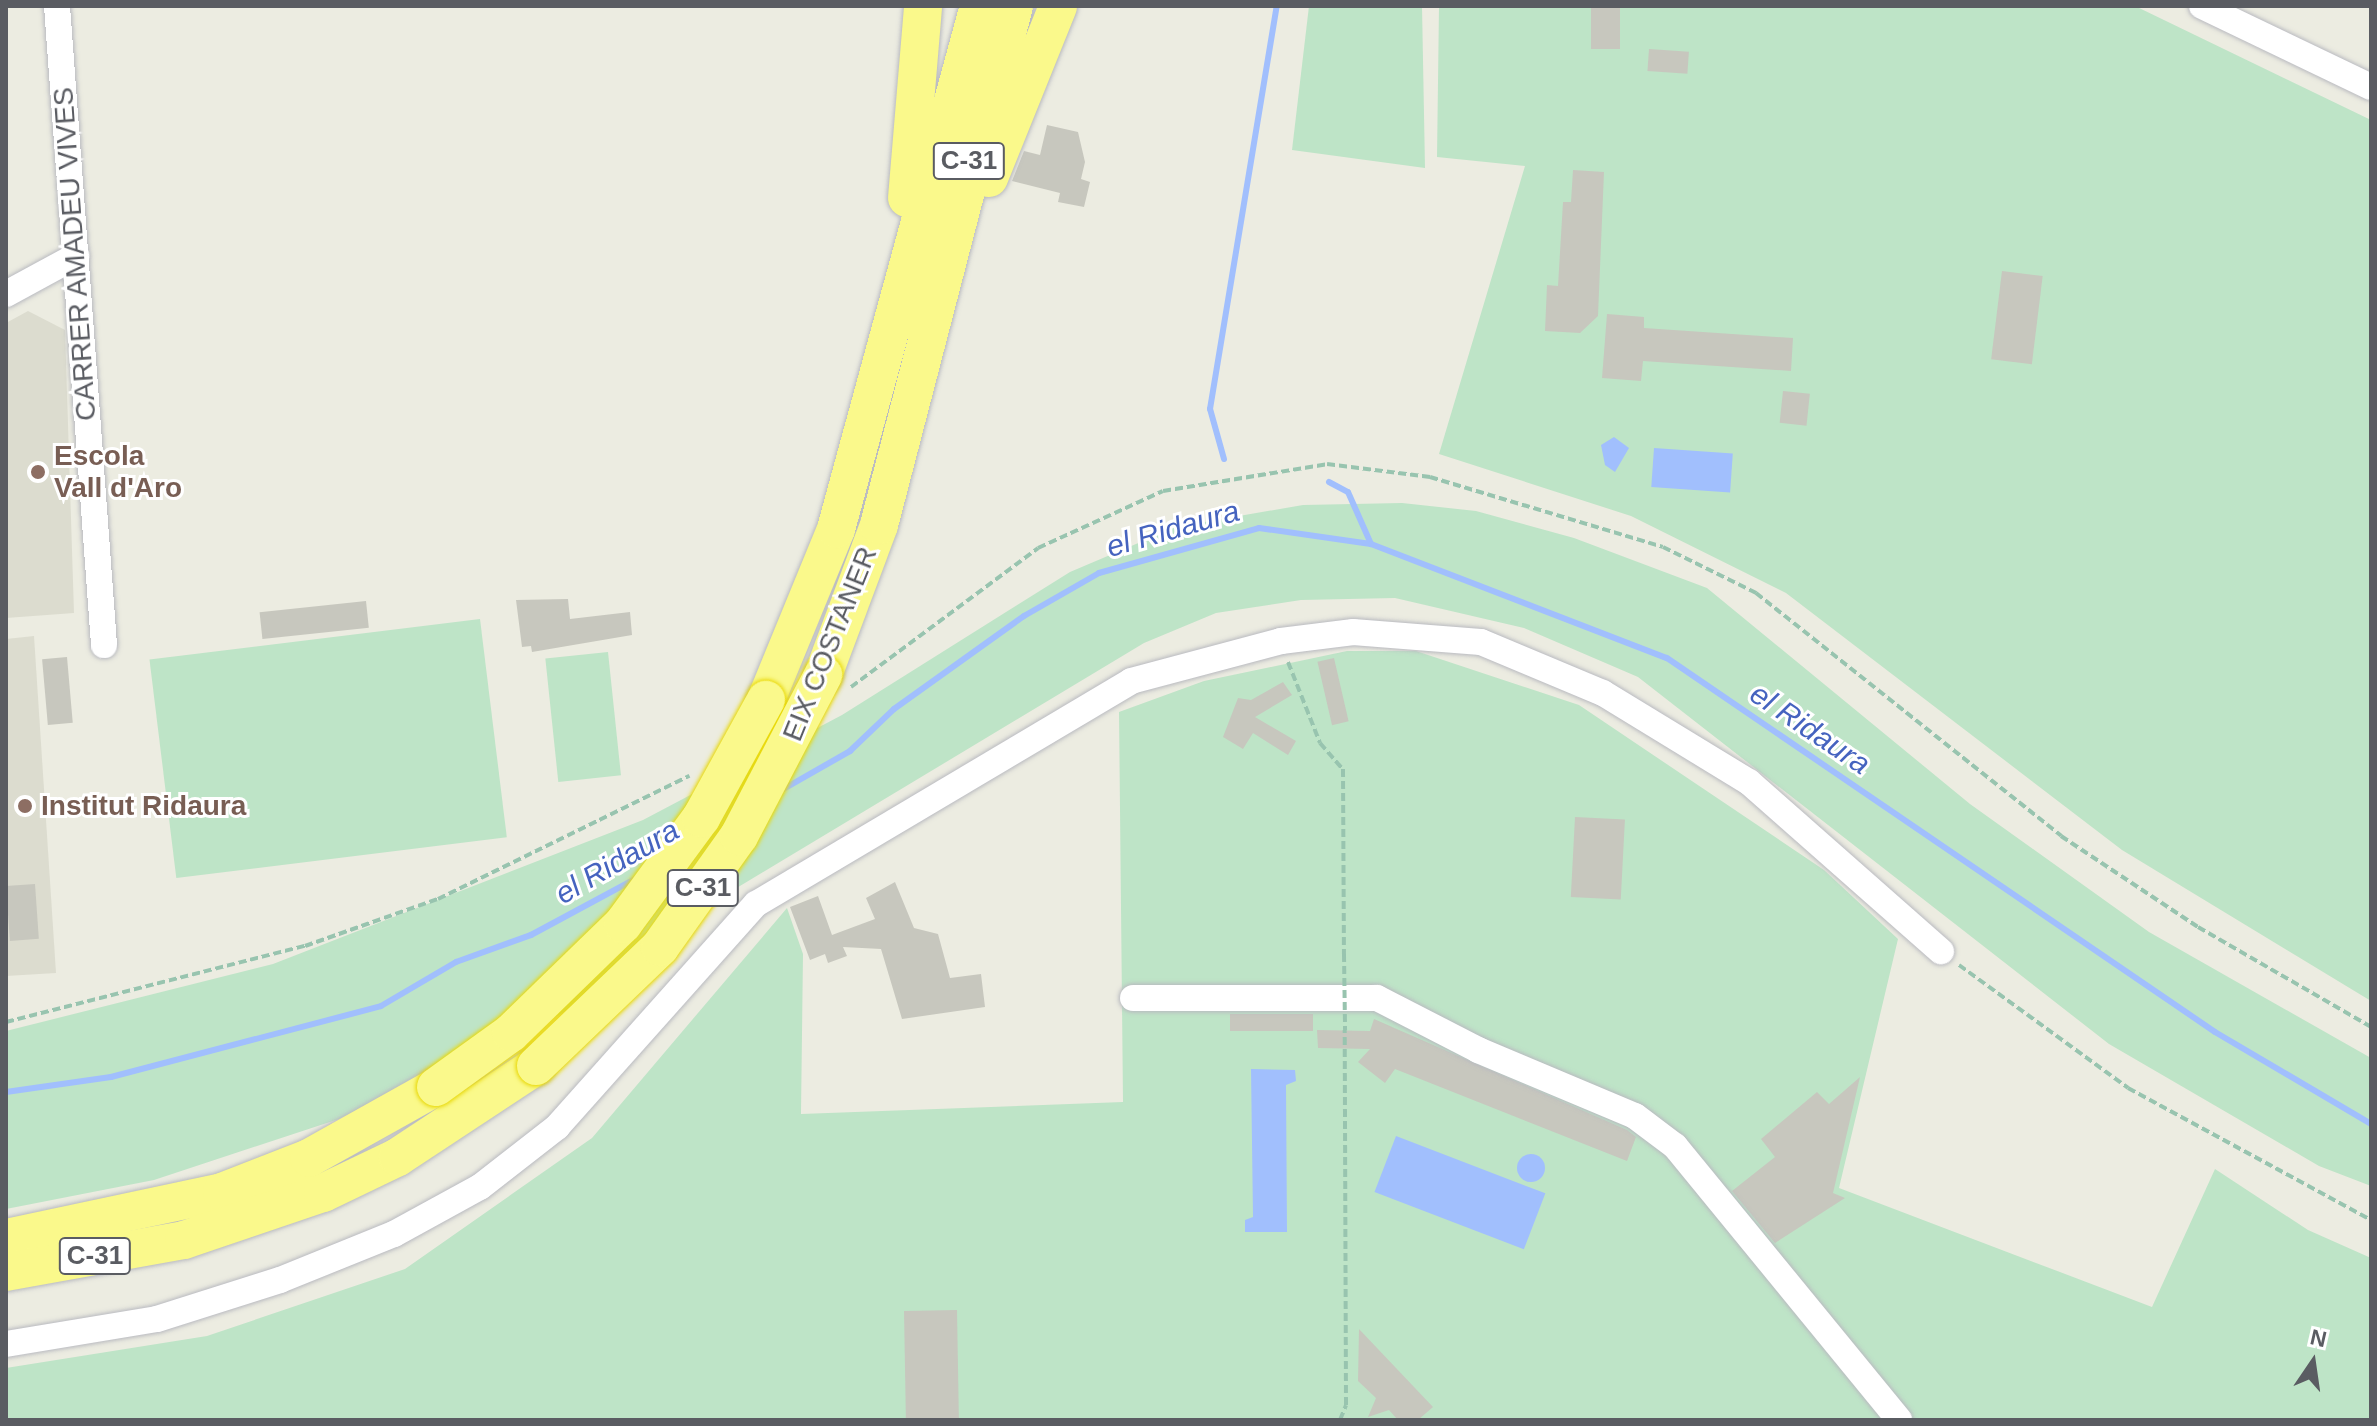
<!DOCTYPE html>
<style>
body{margin:0}
#map{position:relative;width:2377px;height:1426px;overflow:hidden;background:#ecece1;font-family:Helvetica,sans-serif}
div>[style]{position:absolute}
.education>*{inset:0;background:#dcdccf}
.green>*{inset:0;background:#bee4c7;transform-origin:0 0}
.water>*{inset:0;background:#a1bffd;transform-origin:0 0}
.round{border-radius:50%}
.stream>*{height:6px;margin:-3px;padding:0 3px;transform-origin:3px;border-radius:3px;background:#a1bffd}
.building>*{inset:0;background:#c7c7be;transform-origin:0 0}
.path>*{height:4px;margin-top:-2px;transform-origin:0;background:repeating-linear-gradient(90deg,#98c4af 0 8px,transparent 0 12px)}
.roads{filter:drop-shadow(0 0 2px #b9bac0) drop-shadow(0 0 2px #b9bac0)}
.minor>*{height:26px;margin:-13px;padding:0 13px;transform-origin:13px;border-radius:13px;background:#fff}
.highway>*{height:38px;margin:-19px;padding:0 19px;transform-origin:19px;border-radius:19px;background:#faf98b}
.path-bridge>*{height:4px;margin-top:-2px;transform-origin:0;background:repeating-linear-gradient(90deg,#98c4af 0 8px,transparent 0 12px)}
.bridges{filter:drop-shadow(0 0 2px #e8d806) drop-shadow(0 0 2px #e8d806)}
.highway-bridge>*{height:38px;margin:-19px;padding:0 19px;transform-origin:19px;border-radius:19px;background:#faf98b}
.dots>*{width:22px;height:22px;translate:-50% -50%;box-sizing:border-box;border:4px solid #fff;border-radius:50%}
span{translate:-50% -50%;white-space:nowrap;text-align:center;line-height:1.15;-webkit-text-stroke:6px #fff;paint-order:stroke}
.shield-label span{padding:2px 6px;background:#fff;border:2px solid;border-radius:6px;-webkit-text-stroke-width:0}
.shield-label{font-size:26px;color:#5a5c62;font-weight:700}
.street-label{font-size:28px;color:#5a5c62}
.education-label{font-size:28px;color:#785e54;font-weight:700}
.left{translate:0 -50%;text-align:left}
.water-label{font-size:30px;color:#4563bf;font-style:italic}
.frame{position:absolute;inset:0;border:8px solid #5a5c62;pointer-events:none}
.north{position:absolute;left:2273px;top:1322px;width:80px;height:80px;-webkit-text-stroke:6px #fff;paint-order:stroke;rotate:13deg;font-size:22px;font-weight:700;line-height:32px;text-align:center;color:#5a5c62}
.north::after{content:'';display:block;margin:auto;width:28px;height:36px;background:#5a5c62;clip-path:polygon(50% 0,100% 100%,50% 72%,0 100%)}
</style>
<div id="map">
<div class="education">
<div style="clip-path:polygon(28px 311px,65px 330px,74px 613px,6px 618px,6px 323px)"></div>
<div style="clip-path:polygon(34px 636px,56px 973px,6px 976px,6px 639px)"></div>
</div>
<div class="green">
<div style="clip-path:polygon(1309px 6px,1422px 6px,1425px 168px,1292px 150px)"></div>
<div style="clip-path:polygon(1439px 6px,2135px 6px,2371px 120px,2371px 1001px,2122px 850px,1786px 593px,1631px 516px,1439px 454px,1525px 166px,1437px 157px)"></div>
<div style="clip-path:polygon(1402px 503px,1476px 511px,1574px 538px,1707px 588px,1970px 804px,2149px 932px,2371px 1058px,2371px 1186px,2319px 1166px,2109px 1044px,1638px 677px,1524px 628px,1395px 598px,1301px 600px,1216px 613px,1144px 643px,725px 895px,561px 1014px,339px 1119px,154px 1180px,6px 1209px,6px 1031px,273px 964px,643px 820px,842px 715px,1070px 572px,1176px 527px,1303px 505px)"></div>
<div style="left:480px;top:619px;width:220px;height:333px;rotate:83deg"></div>
<div style="clip-path:polygon(1347px 651px,1416px 651px,1579px 705px,1824px 870px,1898px 939px,1839px 1188px,2152px 1307px,2215px 1169px,2308px 1230px,2371px 1258px,2371px 1420px,6px 1420px,6px 1368px,207px 1336px,405px 1269px,592px 1138px,787px 908px,803px 954px,801px 1114px,1123px 1102px,1119px 712px,1204px 681px)"></div>
<div style="left:608px;top:652px;width:124px;height:63px;rotate:84deg"></div>
</div>
<div class="water">
<div style="clip-path:polygon(1614px 437px,1629px 448px,1615px 472px,1605px 465px,1601px 445px)"></div>
<div style="left:1654px;top:448px;width:79px;height:39px;rotate:4deg"></div>
<div style="clip-path:polygon(1251px 1069px,1295px 1070px,1296px 1081px,1286px 1085px,1287px 1232px,1245px 1232px,1245px 1220px,1253px 1217px)"></div>
<div style="left:1396px;top:1136px;width:160px;height:60px;rotate:21deg"></div>
<div class="round" style="left:1517px;top:1154px;width:28px;height:28px"></div>
</div>
<div class="stream">
<div style="left:1224px;top:459px;width:52px;rotate:-105.6deg"></div>
<div style="left:1210px;top:409px;width:409px;rotate:-80.6deg"></div>
<div style="left:1329px;top:482px;width:21px;rotate:28deg"></div>
<div style="left:1348px;top:492px;width:57px;rotate:66.1deg"></div>
<div style="left:780px;top:791px;width:81px;rotate:-29.7deg"></div>
<div style="left:850px;top:751px;width:61px;rotate:-43.7deg"></div>
<div style="left:894px;top:709px;width:160px;rotate:-35.6deg"></div>
<div style="left:1024px;top:616px;width:86px;rotate:-29.8deg"></div>
<div style="left:1099px;top:573px;width:166px;rotate:-15.7deg"></div>
<div style="left:1259px;top:528px;width:113px;rotate:8.1deg"></div>
<div style="left:1371px;top:544px;width:317px;rotate:21.1deg"></div>
<div style="left:1667px;top:658px;width:663px;rotate:34.31deg"></div>
<div style="left:2215px;top:1032px;width:181px;rotate:30.5deg"></div>
<div style="left:6px;top:1092px;width:106px;rotate:-8.1deg"></div>
<div style="left:111px;top:1077px;width:279px;rotate:-14.7deg"></div>
<div style="left:381px;top:1006px;width:87px;rotate:-30.4deg"></div>
<div style="left:456px;top:962px;width:80px;rotate:-19.8deg"></div>
<div style="left:531px;top:935px;width:120px;rotate:-28.3deg"></div>
</div>
<div class="building">
<div style="left:1591px;top:6px;width:29px;height:43px"></div>
<div style="left:1649px;top:49px;width:40px;height:22px;rotate:4deg"></div>
<div style="clip-path:polygon(1047px 125px,1078px 132px,1085px 162px,1081px 179px,1090px 182px,1084px 207px,1058px 202px,1060px 193px,1012px 181px,1024px 151px,1040px 155px)"></div>
<div style="clip-path:polygon(1573px 170px,1604px 172px,1598px 316px,1580px 333px,1545px 331px,1547px 285px,1558px 286px,1563px 202px,1571px 202px)"></div>
<div style="left:2002px;top:271px;width:41px;height:89px;rotate:7deg"></div>
<div style="clip-path:polygon(1607px 314px,1644px 317px,1644px 328px,1793px 338px,1791px 371px,1643px 361px,1641px 381px,1602px 378px)"></div>
<div style="left:1783px;top:391px;width:27px;height:32px;rotate:6deg"></div>
<div style="clip-path:polygon(568px 599px,570px 619px,630px 612px,632px 635px,532px 652px,531px 646px,522px 647px,516px 600px)"></div>
<div style="left:366px;top:601px;width:27px;height:107px;rotate:84deg"></div>
<div style="left:67px;top:657px;width:66px;height:25px;rotate:85deg"></div>
<div style="left:1334px;top:658px;width:65px;height:17px;rotate:77deg"></div>
<div style="clip-path:polygon(1283px 682px,1292px 695px,1255px 717px,1296px 741px,1288px 755px,1253px 733px,1243px 749px,1223px 737px,1238px 698px,1251px 700px)"></div>
<div style="left:1575px;top:817px;width:50px;height:80px;rotate:3deg"></div>
<div style="clip-path:polygon(895px 882px,914px 928px,938px 934px,950px 978px,981px 974px,985px 1007px,902px 1019px,881px 949px,843px 947px,847px 956px,828px 963px,825px 954px,810px 960px,790px 907px,818px 896px,832px 935px,875px 919px,866px 898px)"></div>
<div style="left:35px;top:884px;width:55px;height:29px;rotate:86deg"></div>
<div style="left:1230px;top:1014px;width:83px;height:17px"></div>
<div style="clip-path:polygon(1374px 1019px,1627px 1130px,1636px 1137px,1627px 1161px,1395px 1069px,1385px 1083px,1358px 1062px,1370px 1049px,1318px 1048px,1317px 1030px,1370px 1031px)"></div>
<div style="clip-path:polygon(1860px 1077px,1833px 1193px,1845px 1198px,1775px 1243px,1732px 1191px,1775px 1157px,1761px 1139px,1817px 1092px,1829px 1104px)"></div>
<div style="left:957px;top:1310px;width:110px;height:53px;rotate:89deg"></div>
<div style="clip-path:polygon(1359px 1329px,1433px 1407px,1418px 1420px,1398px 1420px,1389px 1410px,1368px 1417px,1376px 1398px,1358px 1381px)"></div>
</div>
<div class="path">
<div style="left:1288px;top:662px;width:87px;rotate:68.4deg"></div>
<div style="left:1320px;top:743px;width:35px;rotate:49deg"></div>
<div style="left:1343px;top:769px;width:185px;rotate:89.7deg"></div>
<div style="left:851px;top:687px;width:233px;rotate:-36.6deg"></div>
<div style="left:1038px;top:548px;width:137px;rotate:-24.5deg"></div>
<div style="left:1163px;top:491px;width:166px;rotate:-9.3deg"></div>
<div style="left:1327px;top:464px;width:104px;rotate:7.2deg"></div>
<div style="left:1430px;top:477px;width:243px;rotate:16.7deg"></div>
<div style="left:1663px;top:547px;width:104px;rotate:26.3deg"></div>
<div style="left:1756px;top:593px;width:390px;rotate:38.5deg"></div>
<div style="left:2061px;top:836px;width:164px;rotate:33.6deg"></div>
<div style="left:2198px;top:927px;width:200px;rotate:30deg"></div>
<div style="left:1959px;top:965px;width:209px;rotate:36deg"></div>
<div style="left:2128px;top:1088px;width:277px;rotate:28.5deg"></div>
<div style="left:6px;top:1022px;width:309px;rotate:-14.3deg"></div>
<div style="left:305px;top:946px;width:141px;rotate:-19.5deg"></div>
<div style="left:438px;top:899px;width:280px;rotate:-26.1deg"></div>
<div style="left:1340px;top:1420px;width:16px;rotate:-68deg"></div>
<div style="left:1346px;top:1405px;width:375px;rotate:-90.2deg"></div>
</div>
<div class="roads">
<div class="minor">
<div style="left:57px;top:6px;width:641px;rotate:85.79deg"></div>
<div style="left:2202px;top:6px;width:187px;rotate:25.6deg"></div>
<div style="left:6px;top:294px;width:80px;rotate:-28.5deg"></div>
<div style="left:1133px;top:998px;width:244px"></div>
<div style="left:1377px;top:998px;width:114px;rotate:27.2deg"></div>
<div style="left:1478px;top:1050px;width:170px;rotate:22.8deg"></div>
<div style="left:1635px;top:1116px;width:50px;rotate:36.9deg"></div>
<div style="left:1675px;top:1146px;width:354px;rotate:50.7deg"></div>
<div style="left:6px;top:1344px;width:153px;rotate:-9.4deg"></div>
<div style="left:157px;top:1319px;width:129px;rotate:-17.6deg"></div>
<div style="left:280px;top:1280px;width:123px;rotate:-22deg"></div>
<div style="left:394px;top:1234px;width:98px;rotate:-28.7deg"></div>
<div style="left:480px;top:1187px;width:98px;rotate:-37.9deg"></div>
<div style="left:557px;top:1127px;width:299px;rotate:-48.3deg"></div>
<div style="left:756px;top:904px;width:436px;rotate:-30.7deg"></div>
<div style="left:1131px;top:681px;width:155px;rotate:-14.9deg"></div>
<div style="left:1281px;top:641px;width:73px;rotate:-7.1deg"></div>
<div style="left:1353px;top:632px;width:128px;rotate:4.5deg"></div>
<div style="left:1481px;top:642px;width:132px;rotate:22.7deg"></div>
<div style="left:1603px;top:693px;width:171px;rotate:31.4deg"></div>
<div style="left:1749px;top:782px;width:256px;rotate:41.4deg"></div>
</div>
<div class="highway">
<div style="left:989px;top:178px;width:185px;rotate:-68.1deg"></div>
<div style="left:907px;top:198px;width:193px;rotate:-85.2deg"></div>
<div style="left:823px;top:675px;width:160px;rotate:-69.5deg"></div>
<div style="left:879px;top:525px;width:536px;rotate:-75.42deg"></div>
<div style="left:766px;top:700px;width:185px;rotate:-67.7deg"></div>
<div style="left:836px;top:529px;width:542px;rotate:-74.71deg"></div>
<div style="left:6px;top:1238px;width:221px;rotate:-12deg"></div>
<div style="left:222px;top:1192px;width:93px;rotate:-21.3deg"></div>
<div style="left:309px;top:1158px;width:145px;rotate:-29.2deg"></div>
<div style="left:6px;top:1272px;width:181px;rotate:-10.2deg"></div>
<div style="left:184px;top:1240px;width:147px;rotate:-18.7deg"></div>
<div style="left:323px;top:1193px;width:83px;rotate:-25.6deg"></div>
<div style="left:398px;top:1157px;width:165px;rotate:-33.4deg"></div>
</div>
</div>
<div class="path-bridge">
<div style="left:1344px;top:954px;width:76px;rotate:89.2deg"></div>
</div>
<div class="bridges">
<div class="highway-bridge">
<div style="left:536px;top:1066px;width:172px;rotate:-43.8deg"></div>
<div style="left:660px;top:947px;width:136px;rotate:-54.6deg"></div>
<div style="left:739px;top:836px;width:182px;rotate:-62.4deg"></div>
<div style="left:436px;top:1087px;width:92px;rotate:-35.8deg"></div>
<div style="left:511px;top:1033px;width:156px;rotate:-44.2deg"></div>
<div style="left:623px;top:924px;width:132px;rotate:-53.7deg"></div>
<div style="left:701px;top:818px;width:135px;rotate:-61.2deg"></div>
</div>
</div>
<div class="dots">
<div style="left:38px;top:472px;background:#8d6e63"></div>
<div style="left:25px;top:806px;background:#8d6e63"></div>
</div>
<div class="shield-label">
<span style="left:969px;top:161px">C-31</span>
<span style="left:703px;top:888px">C-31</span>
<span style="left:95px;top:1256px">C-31</span>
</div>
<div class="street-label">
<span style="left:75px;top:254px;rotate:-94deg">CARRER AMADEU VIVES</span>
<span style="left:830px;top:644px;rotate:-68deg">EIX COSTANER</span>
</div>
<div class="education-label">
<span class="left" style="left:54px;top:472px">Escola<br>Vall d'Aro</span>
<span class="left" style="left:41px;top:806px">Institut Ridaura</span>
</div>
<div class="water-label">
<span style="left:1173px;top:529px;rotate:-16deg">el Ridaura</span>
<span style="left:1810px;top:729px;rotate:34deg">el Ridaura</span>
<span style="left:617px;top:862px;rotate:-30deg">el Ridaura</span>
</div>
<div class="frame"></div>
<div class="north">N</div>
</div>
